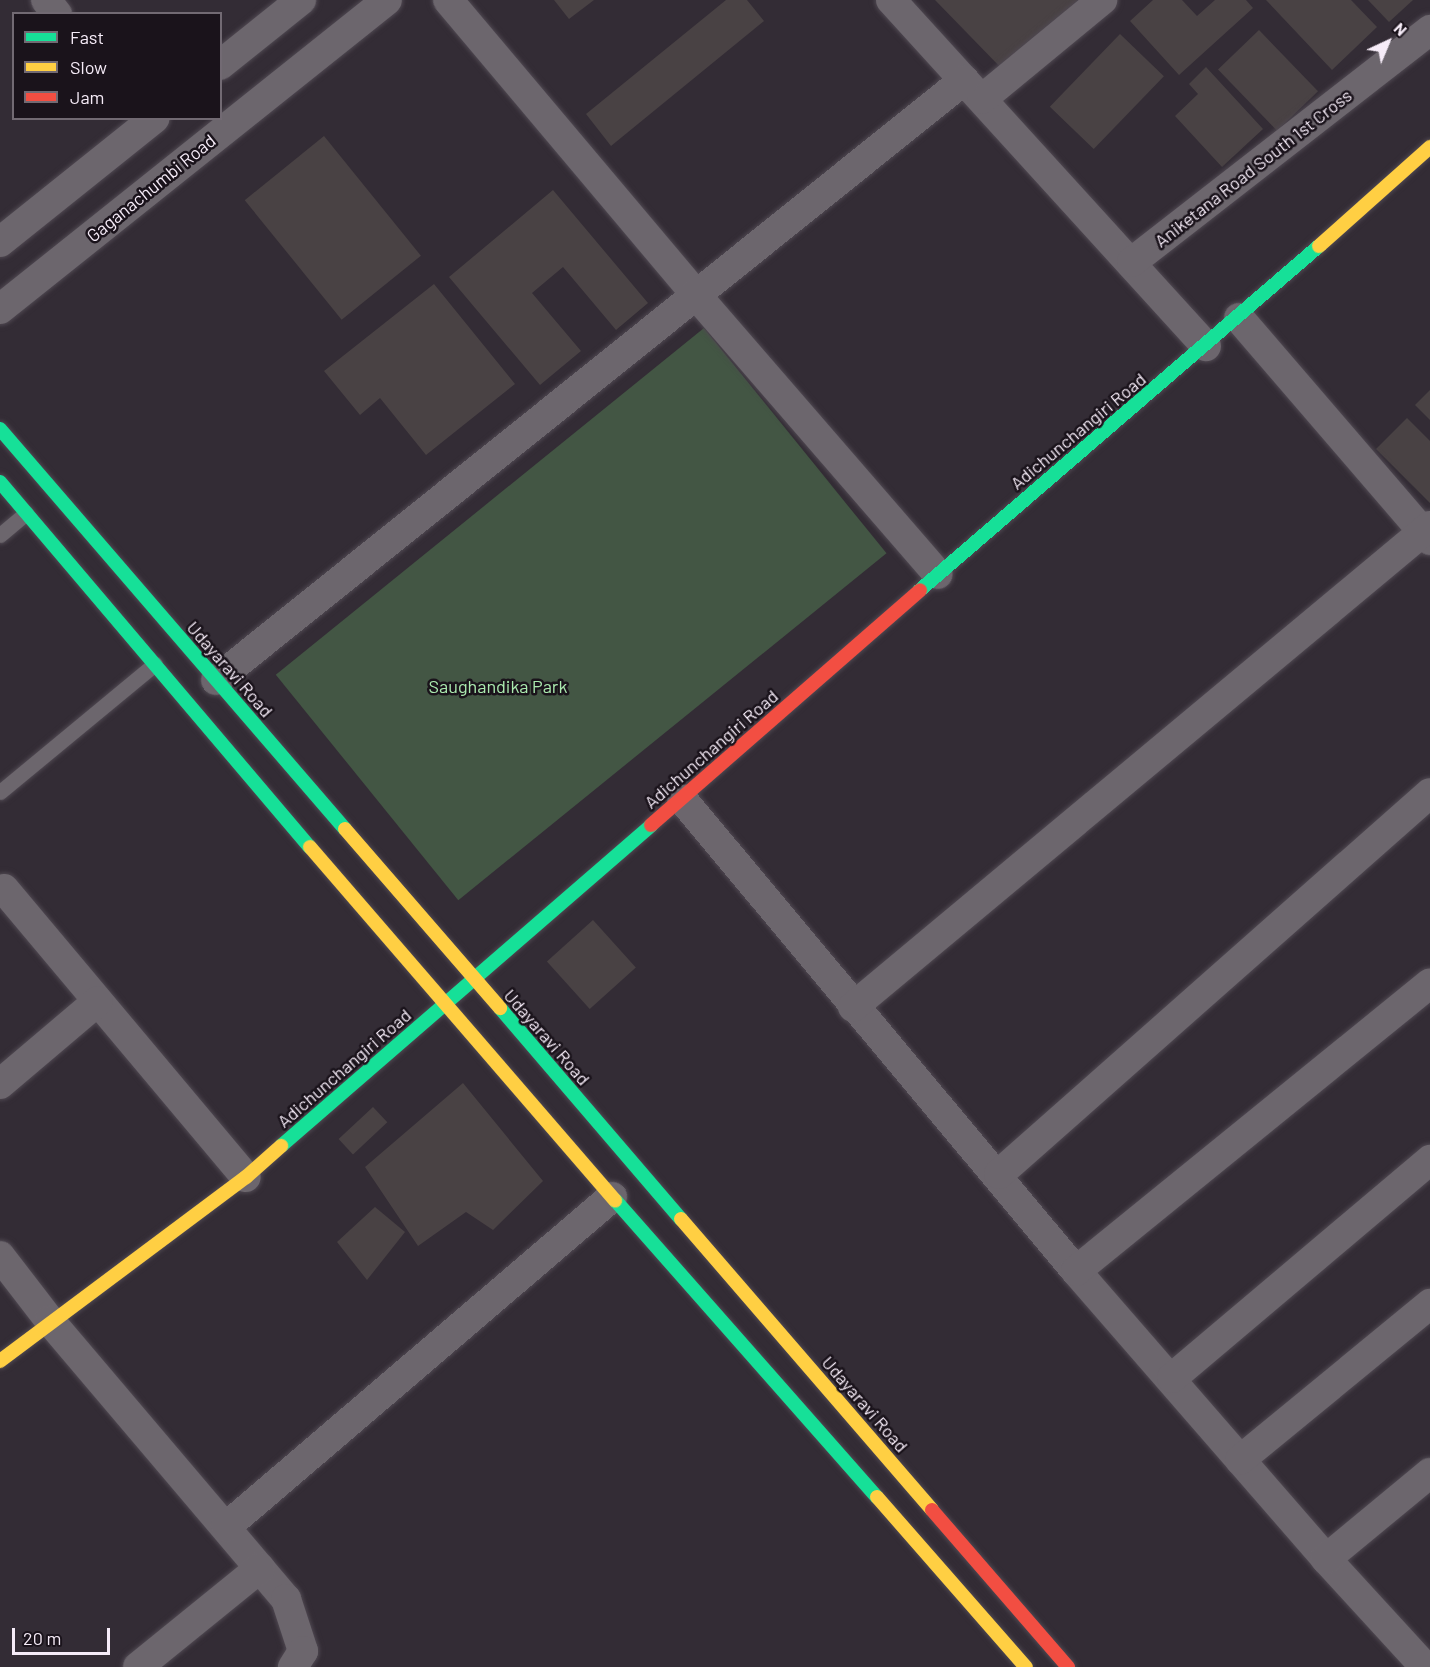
<!DOCTYPE html>
<style>
body{margin:0}
#map{position:relative;width:1430px;height:1667px;overflow:hidden;background:#332c35;font-family:Barlow,sans-serif}
div>[style]{position:absolute}
.green>*{inset:0;background:#435644;transform-origin:0 0}
.building>*{inset:0;background:#494244;transform-origin:0 0}
.roads{filter:drop-shadow(0 0 2px #4f4851) drop-shadow(0 0 2px #4f4851)}
.lane>*{height:15px;margin:-7.5px;padding:0 7.5px;transform-origin:7.5px;border-radius:7.5px;background:#6c666d}
.street>*{height:30px;margin:-15px;padding:0 15px;transform-origin:15px;border-radius:15px;background:#6c666d}
.fast>*{height:14px;margin:-7px;padding:0 7px;transform-origin:7px;border-radius:7px;background:#16e098}
.slow>*{height:14px;margin:-7px;padding:0 7px;transform-origin:7px;border-radius:7px;background:#ffcf43}
.jam>*{height:14px;margin:-7px;padding:0 7px;transform-origin:7px;border-radius:7px;background:#f24e42}
span{translate:-50% -50%;white-space:nowrap;text-align:center;line-height:1.15;-webkit-text-stroke:5px #1a131b;paint-order:stroke}
.street-label{font-size:18px;color:#f6ecf8}
.park-label{font-size:18px;color:#abeaaf}
.legend{position:absolute;left:12px;top:12px;width:210px;height:108px;box-sizing:border-box;background:#1a131b;border:2px solid #726a73;margin:0;padding:8px 10px;list-style:none;font-size:18px;color:#f6ecf8}
.legend li{display:flex;align-items:center;gap:12px;height:30px}
.legend b{width:30px;border:2px solid #726a73}
.north{position:absolute;left:1358px;top:12px;width:60px;height:60px;-webkit-text-stroke:4px #1a131b;paint-order:stroke;rotate:44deg;font-size:16px;font-weight:700;line-height:24px;text-align:center;color:#f6ecf8}
.north::after{content:'';display:block;margin:auto;width:21px;height:27px;background:#f6ecf8;clip-path:polygon(50% 0,100% 100%,50% 72%,0 100%)}
.scale{position:absolute;left:12px;top:1628px;width:98px;height:27px;box-sizing:border-box;border:3px solid #f6ecf8;border-top:0;padding-left:8px;font-size:18px;line-height:21px;white-space:nowrap;color:#f6ecf8;-webkit-text-stroke:4px #1a131b;paint-order:stroke}
</style>
<div id="map">
<div class="green">
<div style="left:704px;top:328px;width:290px;height:551px;rotate:51deg"></div>
</div>
<div class="building">
<div style="clip-path:polygon(554px 0,594px 0,569px 19px)"></div>
<div style="clip-path:polygon(726px 0,747px 0,764px 21px,611px 146px,586px 114px)"></div>
<div style="clip-path:polygon(935px 0,1078px 0,1004px 71px)"></div>
<div style="clip-path:polygon(1153px 0,1182px 0,1197px 16px,1215px 0,1246px 0,1253px 8px,1179px 75px,1130px 21px)"></div>
<div style="clip-path:polygon(1266px 0,1351px 0,1377px 27px,1332px 70px)"></div>
<div style="clip-path:polygon(1368px 0,1413px 0,1389px 22px)"></div>
<div style="left:1259px;top:30px;width:85px;height:57px;rotate:46deg"></div>
<div style="left:1120px;top:34px;width:61px;height:101px;rotate:44deg"></div>
<div style="clip-path:polygon(1206px 67px,1263px 129px,1222px 167px,1175px 116px,1198px 94px,1189px 84px)"></div>
<div style="left:324px;top:136px;width:154px;height:102px;rotate:51deg"></div>
<div style="clip-path:polygon(553px 190px,648px 303px,616px 330px,563px 267px,532px 293px,581px 351px,540px 385px,449px 277px)"></div>
<div style="clip-path:polygon(434px 284px,515px 384px,426px 455px,380px 398px,360px 415px,324px 371px)"></div>
<div style="clip-path:polygon(1430px 390px,1430px 420px,1415px 405px)"></div>
<div style="clip-path:polygon(1407px 418px,1430px 441px,1430px 503px,1376px 449px)"></div>
<div style="left:593px;top:920px;width:64px;height:62px;rotate:48deg"></div>
<div style="clip-path:polygon(463px 1083px,543px 1181px,493px 1230px,466px 1212px,418px 1246px,365px 1167px)"></div>
<div style="left:373px;top:1107px;width:21px;height:47px;rotate:47deg"></div>
<div style="clip-path:polygon(375px 1207px,405px 1232px,367px 1280px,337px 1242px)"></div>
</div>
<div class="roads">
<div class="lane">
<div style="left:0;top:535px;width:34px;rotate:-40deg"></div>
<div style="left:0;top:792px;width:201px;rotate:-39.6deg"></div>
</div>
<div class="street">
<div style="left:46px;top:0;width:18px;rotate:52deg"></div>
<div style="left:448px;top:0;width:385px;rotate:49.9deg"></div>
<div style="left:696px;top:295px;width:369px;rotate:49.1deg"></div>
<div style="left:891px;top:0;width:468px;rotate:47.7deg"></div>
<div style="left:220px;top:65px;width:104px;rotate:-38.7deg"></div>
<div style="left:982px;top:99px;width:156px;rotate:-39.5deg"></div>
<div style="left:0;top:242px;width:198px;rotate:-38.7deg"></div>
<div style="left:1132px;top:262px;width:378px;rotate:-37.9deg"></div>
<div style="left:0;top:309px;width:495px;rotate:-38.6deg"></div>
<div style="left:1239px;top:318px;width:293px;rotate:49.3deg"></div>
<div style="left:216px;top:680px;width:959px;rotate:-38.73deg"></div>
<div style="left:682px;top:799px;width:615px;rotate:50.15deg"></div>
<div style="left:1076px;top:1271px;width:381px;rotate:49deg"></div>
<div style="left:1326px;top:1559px;width:147px;rotate:47.5deg"></div>
<div style="left:4px;top:889px;width:376px;rotate:50deg"></div>
<div style="left:853px;top:1007px;width:751px;rotate:-39.82deg"></div>
<div style="left:0;top:1084px;width:128px;rotate:-40.3deg"></div>
<div style="left:999px;top:1174px;width:575px;rotate:-41.48deg"></div>
<div style="left:0;top:1256px;width:82px;rotate:52.4deg"></div>
<div style="left:50px;top:1321px;width:365px;rotate:49.7deg"></div>
<div style="left:286px;top:1599px;width:55px;rotate:71.9deg"></div>
<div style="left:303px;top:1651px;width:19px;rotate:122deg"></div>
<div style="left:1076px;top:1271px;width:456px;rotate:-39.1deg"></div>
<div style="left:1172px;top:1378px;width:338px;rotate:-40.2deg"></div>
<div style="left:1240px;top:1460px;width:246px;rotate:-39.4deg"></div>
<div style="left:226px;top:1527px;width:508px;rotate:-40.53deg"></div>
<div style="left:1326px;top:1559px;width:135px;rotate:-39.6deg"></div>
<div style="left:138px;top:1667px;width:157px;rotate:-39.1deg"></div>
</div>
<div class="fast">
<div style="left:0;top:429px;width:528px;rotate:49.22deg"></div>
<div style="left:0;top:482px;width:479px;rotate:49.7deg"></div>
<div style="left:920px;top:590px;width:527px;rotate:-40.77deg"></div>
<div style="left:500px;top:1008px;width:278px;rotate:49.4deg"></div>
<div style="left:281px;top:1146px;width:490px;rotate:-40.9deg"></div>
<div style="left:615px;top:1200px;width:396px;rotate:48.6deg"></div>
</div>
<div class="slow">
<div style="left:1319px;top:246px;width:149px;rotate:-41.7deg"></div>
<div style="left:345px;top:829px;width:237px;rotate:49.1deg"></div>
<div style="left:310px;top:847px;width:467px;rotate:49.2deg"></div>
<div style="left:681px;top:1219px;width:384px;rotate:49.2deg"></div>
<div style="left:0;top:1361px;width:307px;rotate:-36.8deg"></div>
<div style="left:246px;top:1177px;width:47px;rotate:-41.5deg"></div>
<div style="left:877px;top:1497px;width:226px;rotate:48.8deg"></div>
</div>
<div class="jam">
<div style="left:651px;top:825px;width:357px;rotate:-41.1deg"></div>
<div style="left:932px;top:1510px;width:208px;rotate:49.1deg"></div>
</div>
</div>
<div class="street-label">
<span style="left:1253px;top:168px;rotate:-38deg">Aniketana Road South 1st Cross</span>
<span style="left:151px;top:188px;rotate:-39deg">Gaganachumbi Road</span>
<span style="left:1078px;top:431px;rotate:-40deg">Adichunchangiri Road</span>
<span style="left:230px;top:669px;rotate:49deg">Udayaravi Road</span>
<span style="left:711px;top:749px;rotate:-41deg">Adichunchangiri Road</span>
<span style="left:547px;top:1037px;rotate:49deg">Udayaravi Road</span>
<span style="left:344px;top:1068px;rotate:-41deg">Adichunchangiri Road</span>
<span style="left:865px;top:1404px;rotate:49deg">Udayaravi Road</span>
</div>
<div class="park-label">
<span style="left:498px;top:686px">Saughandika Park</span>
</div>
<ul class="legend">
<li><b style="height:8px;background:#16e098"></b>Fast</li>
<li><b style="height:8px;background:#ffcf43"></b>Slow</li>
<li><b style="height:8px;background:#f24e42"></b>Jam</li>
</ul>
<div class="north">N</div>
<div class="scale">20 m</div>
</div>
